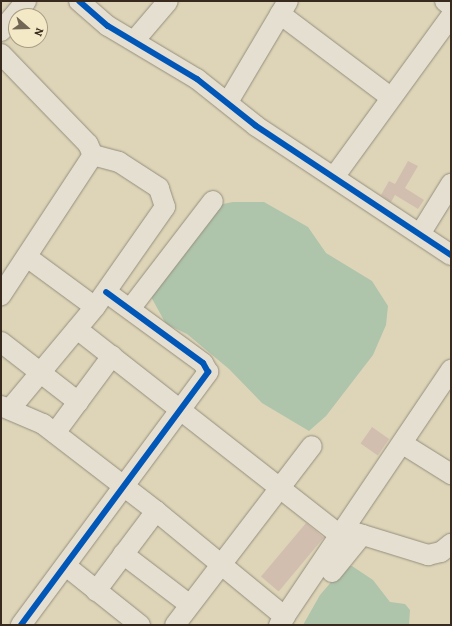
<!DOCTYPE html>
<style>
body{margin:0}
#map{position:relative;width:452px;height:626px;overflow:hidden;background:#ded5b8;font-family:Alegreya,serif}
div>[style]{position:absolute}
.water>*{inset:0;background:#aec4ab}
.building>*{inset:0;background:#d1beaf;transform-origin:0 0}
.roads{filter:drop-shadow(0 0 1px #958e7d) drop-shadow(0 0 1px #958e7d)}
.minor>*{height:20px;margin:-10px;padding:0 10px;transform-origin:10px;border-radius:10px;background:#e4dfd1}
.cycleway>*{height:6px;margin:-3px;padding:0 3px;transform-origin:3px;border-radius:3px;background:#0057b8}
span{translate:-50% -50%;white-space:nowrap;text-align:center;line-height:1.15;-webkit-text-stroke:3px #f3e9c7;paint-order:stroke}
.frame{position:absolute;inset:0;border:2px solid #382a1e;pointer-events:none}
.north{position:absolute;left:8px;top:8px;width:40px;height:40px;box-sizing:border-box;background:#f3e9c7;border:1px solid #a89d83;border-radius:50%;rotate:110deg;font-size:11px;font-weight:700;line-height:16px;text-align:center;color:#382a1e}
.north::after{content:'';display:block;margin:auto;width:14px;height:18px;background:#726654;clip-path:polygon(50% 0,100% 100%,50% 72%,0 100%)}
</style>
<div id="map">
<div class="water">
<div style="clip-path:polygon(233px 202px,264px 202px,308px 227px,326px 253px,372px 281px,388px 306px,386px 325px,373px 355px,326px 416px,309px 431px,262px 403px,229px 369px,187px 334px,166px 324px,150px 295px,218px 205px)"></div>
<div style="clip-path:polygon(352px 566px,373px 580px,390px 602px,405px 604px,410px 610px,409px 625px,303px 625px,320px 595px,344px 567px)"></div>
</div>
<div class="building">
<div style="clip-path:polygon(408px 161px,418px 166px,405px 188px,424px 200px,418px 209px,395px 195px,391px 202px,381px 195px,389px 181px,395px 184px)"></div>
<div style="left:372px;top:427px;width:21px;height:20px;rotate:35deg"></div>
<div style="left:306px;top:523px;width:23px;height:70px;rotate:40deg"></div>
</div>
<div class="roads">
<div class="minor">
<div style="left:79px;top:1px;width:38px;rotate:41deg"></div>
<div style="left:108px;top:26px;width:104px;rotate:30.8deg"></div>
<div style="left:197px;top:79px;width:75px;rotate:38.5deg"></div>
<div style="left:256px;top:126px;width:234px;rotate:33.5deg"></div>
<div style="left:445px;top:1px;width:8px;rotate:40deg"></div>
<div style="left:280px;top:14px;width:138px;rotate:37deg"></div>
<div style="left:1px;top:31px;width:39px;rotate:-50deg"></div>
<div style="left:134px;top:41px;width:52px;rotate:-49.6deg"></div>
<div style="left:1px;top:54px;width:125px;rotate:46deg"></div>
<div style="left:88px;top:144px;width:12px;rotate:66deg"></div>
<div style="left:93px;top:155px;width:168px;rotate:123.3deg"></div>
<div style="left:228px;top:102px;width:117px;rotate:-59.3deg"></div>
<div style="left:334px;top:177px;width:199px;rotate:-54deg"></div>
<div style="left:420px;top:234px;width:59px;rotate:-58.2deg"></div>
<div style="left:27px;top:257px;width:84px;rotate:36.3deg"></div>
<div style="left:130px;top:309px;width:136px;rotate:-52.5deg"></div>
<div style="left:77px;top:329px;width:337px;rotate:38.1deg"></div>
<div style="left:1px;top:342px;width:98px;rotate:37.9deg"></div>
<div style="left:1px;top:406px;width:46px;rotate:23.2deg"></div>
<div style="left:43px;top:424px;width:143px;rotate:37.6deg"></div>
<div style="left:156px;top:511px;width:167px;rotate:39.4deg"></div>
<div style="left:10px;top:409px;width:133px;rotate:-50.2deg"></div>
<div style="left:95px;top:307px;width:122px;rotate:-55deg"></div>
<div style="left:165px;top:207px;width:20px;rotate:-108deg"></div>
<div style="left:159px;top:188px;width:48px;rotate:-147deg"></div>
<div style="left:119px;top:162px;width:27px;rotate:-165deg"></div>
<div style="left:55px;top:433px;width:96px;rotate:-53.5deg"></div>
<div style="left:403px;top:444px;width:57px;rotate:32deg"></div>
<div style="left:350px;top:531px;width:82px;rotate:17.1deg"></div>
<div style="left:428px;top:555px;width:13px;rotate:-13deg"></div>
<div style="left:441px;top:552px;width:13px;rotate:-39deg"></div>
<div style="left:123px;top:554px;width:84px;rotate:37.3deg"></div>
<div style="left:66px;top:566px;width:95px;rotate:38.6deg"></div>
<div style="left:332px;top:572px;width:48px;rotate:-51deg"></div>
<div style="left:96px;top:591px;width:100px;rotate:-53.1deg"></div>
<div style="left:21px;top:625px;width:315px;rotate:-53.5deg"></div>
<div style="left:208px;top:372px;width:10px;rotate:-119deg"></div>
<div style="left:203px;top:363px;width:120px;rotate:-143.8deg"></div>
<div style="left:175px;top:625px;width:225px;rotate:-52.6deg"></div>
<div style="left:279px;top:625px;width:308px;rotate:-56deg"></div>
</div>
</div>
<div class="cycleway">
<div style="left:79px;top:1px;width:38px;rotate:41deg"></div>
<div style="left:108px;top:26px;width:104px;rotate:30.8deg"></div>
<div style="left:197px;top:79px;width:75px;rotate:38.5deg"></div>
<div style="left:256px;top:126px;width:234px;rotate:33.5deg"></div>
<div style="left:21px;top:625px;width:315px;rotate:-53.5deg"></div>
<div style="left:208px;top:372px;width:10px;rotate:-119deg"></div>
<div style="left:203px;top:363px;width:120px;rotate:-143.8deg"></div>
</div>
<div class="frame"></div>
<div class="north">N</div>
</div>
